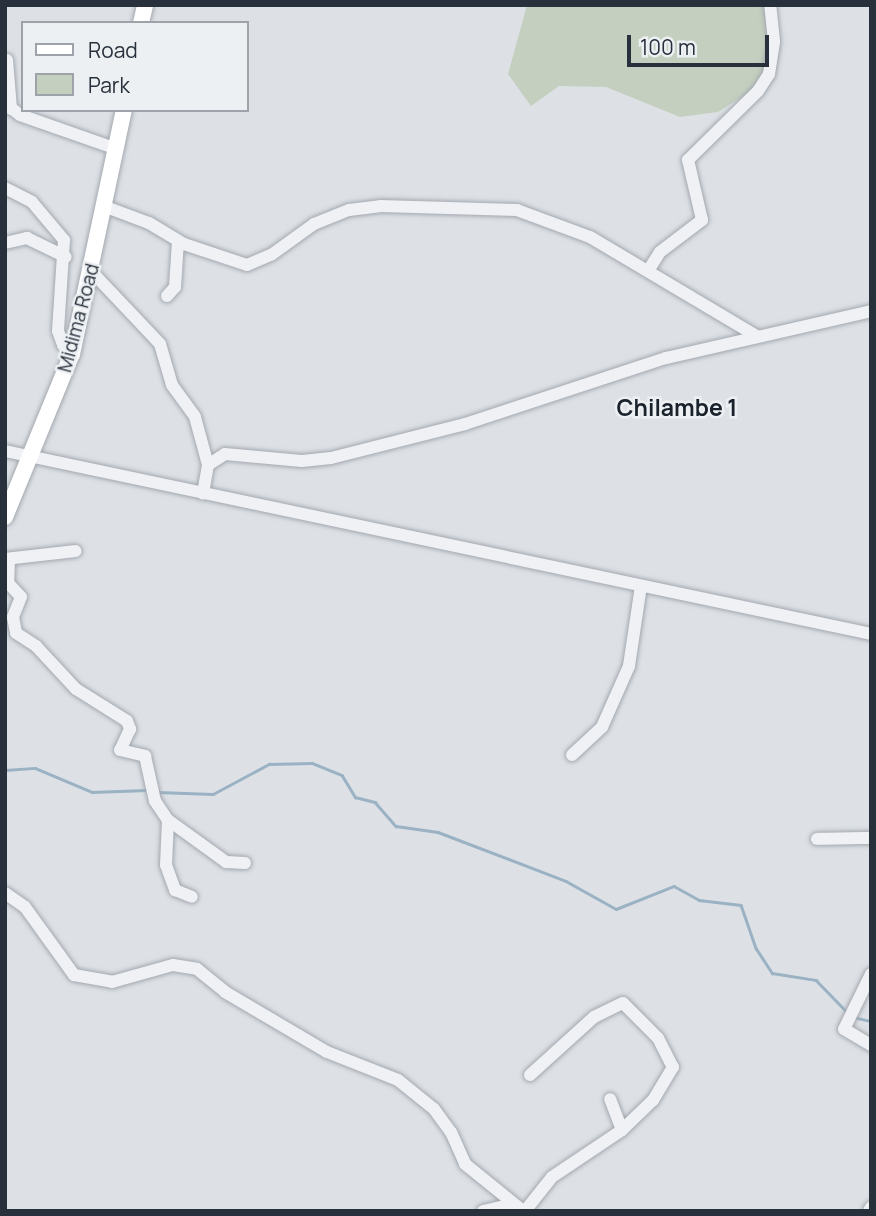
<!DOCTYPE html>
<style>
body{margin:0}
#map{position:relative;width:876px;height:1216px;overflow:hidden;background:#dde1e6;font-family:Manrope,sans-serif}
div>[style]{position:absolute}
.green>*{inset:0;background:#c4cfbf}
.stream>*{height:2.5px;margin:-1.25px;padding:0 1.25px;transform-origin:1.25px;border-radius:1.25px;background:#9ab2c3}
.roads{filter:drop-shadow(0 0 2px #a3a8af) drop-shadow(0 0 2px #a3a8af)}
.minor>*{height:12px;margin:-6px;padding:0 6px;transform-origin:6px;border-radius:6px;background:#eff1f4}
.major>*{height:16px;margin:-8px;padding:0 8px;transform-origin:8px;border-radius:8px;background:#fff}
span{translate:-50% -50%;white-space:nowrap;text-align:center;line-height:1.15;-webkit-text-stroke:5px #ecf0f3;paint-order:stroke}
.street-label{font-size:19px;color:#28303b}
.quarter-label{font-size:23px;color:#1a222b;font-weight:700}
.frame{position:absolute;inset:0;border:7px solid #28303b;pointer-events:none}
.legend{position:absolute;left:21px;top:21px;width:228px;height:91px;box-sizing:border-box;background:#ecf0f3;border:2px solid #9ea3a9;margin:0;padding:9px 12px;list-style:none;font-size:21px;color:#28303b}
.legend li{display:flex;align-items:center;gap:14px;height:35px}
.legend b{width:35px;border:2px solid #9ea3a9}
.scale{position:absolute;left:627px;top:35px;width:142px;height:32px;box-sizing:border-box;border:4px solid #28303b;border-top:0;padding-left:9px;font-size:21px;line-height:24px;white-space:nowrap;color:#28303b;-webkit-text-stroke:5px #ecf0f3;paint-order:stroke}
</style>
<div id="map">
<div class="green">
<div style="clip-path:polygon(527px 5px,769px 5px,773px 43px,764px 83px,718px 112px,680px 117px,606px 87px,559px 86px,531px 106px,508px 74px)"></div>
</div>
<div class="stream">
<div style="left:5px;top:770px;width:30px;rotate:-4deg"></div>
<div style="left:35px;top:768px;width:62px;rotate:22.8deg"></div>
<div style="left:92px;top:792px;width:55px;rotate:-2.1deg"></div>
<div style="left:157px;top:792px;width:56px;rotate:2deg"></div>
<div style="left:213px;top:794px;width:64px;rotate:-28.2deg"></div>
<div style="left:269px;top:764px;width:43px;rotate:-1.3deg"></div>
<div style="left:312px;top:763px;width:32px;rotate:22deg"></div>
<div style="left:342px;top:775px;width:26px;rotate:59deg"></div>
<div style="left:355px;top:797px;width:21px;rotate:14deg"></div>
<div style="left:375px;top:802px;width:32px;rotate:49deg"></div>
<div style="left:396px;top:826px;width:42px;rotate:8.1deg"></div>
<div style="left:438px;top:832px;width:137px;rotate:20.9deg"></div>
<div style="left:566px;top:881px;width:57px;rotate:29.2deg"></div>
<div style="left:616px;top:909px;width:62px;rotate:-21.6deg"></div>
<div style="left:674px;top:886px;width:29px;rotate:29deg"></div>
<div style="left:699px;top:900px;width:42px;rotate:6.8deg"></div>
<div style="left:741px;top:905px;width:46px;rotate:70.8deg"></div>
<div style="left:756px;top:948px;width:30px;rotate:57deg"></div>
<div style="left:772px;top:973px;width:45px;rotate:9deg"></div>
<div style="left:816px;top:980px;width:46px;rotate:45.9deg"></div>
<div style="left:853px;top:1017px;width:18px;rotate:13deg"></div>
</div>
<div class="roads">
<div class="minor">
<div style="left:7px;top:60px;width:49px;rotate:85.3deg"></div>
<div style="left:5px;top:103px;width:19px;rotate:39deg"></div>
<div style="left:20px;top:115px;width:103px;rotate:19.3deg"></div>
<div style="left:5px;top:188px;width:30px;rotate:27deg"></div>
<div style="left:32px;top:202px;width:50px;rotate:49.9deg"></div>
<div style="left:64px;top:240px;width:91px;rotate:93.8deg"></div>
<div style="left:58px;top:331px;width:15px;rotate:70deg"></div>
<div style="left:63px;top:345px;width:13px;rotate:45deg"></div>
<div style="left:106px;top:207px;width:46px;rotate:20.4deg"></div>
<div style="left:149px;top:223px;width:41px;rotate:31deg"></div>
<div style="left:184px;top:244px;width:66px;rotate:18.4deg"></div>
<div style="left:247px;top:265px;width:26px;rotate:-23deg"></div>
<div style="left:271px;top:255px;width:53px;rotate:-35.8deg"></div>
<div style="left:314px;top:224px;width:38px;rotate:-22deg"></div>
<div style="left:349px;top:210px;width:31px;rotate:-7deg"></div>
<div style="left:380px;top:206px;width:137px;rotate:1.7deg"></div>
<div style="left:517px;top:210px;width:78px;rotate:20.3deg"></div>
<div style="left:590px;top:237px;width:194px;rotate:30.7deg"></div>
<div style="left:5px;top:243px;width:23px;rotate:-13deg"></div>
<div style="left:27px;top:238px;width:43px;rotate:26deg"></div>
<div style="left:648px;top:271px;width:22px;rotate:-58deg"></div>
<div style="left:660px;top:252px;width:53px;rotate:-37.3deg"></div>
<div style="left:702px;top:220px;width:62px;rotate:-103.1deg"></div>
<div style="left:688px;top:160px;width:98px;rotate:-44.6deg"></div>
<div style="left:758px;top:91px;width:20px;rotate:-57deg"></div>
<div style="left:769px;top:74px;width:33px;rotate:-81deg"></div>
<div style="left:774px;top:41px;width:36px;rotate:-96deg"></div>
<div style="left:92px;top:272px;width:99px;rotate:46.6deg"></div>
<div style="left:160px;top:344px;width:43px;rotate:73.7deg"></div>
<div style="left:172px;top:385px;width:39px;rotate:54deg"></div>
<div style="left:195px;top:417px;width:50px;rotate:74.8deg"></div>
<div style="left:208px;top:465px;width:29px;rotate:100deg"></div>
<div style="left:167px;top:296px;width:12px;rotate:-48deg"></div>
<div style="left:175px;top:287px;width:46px;rotate:-86.3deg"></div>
<div style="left:5px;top:451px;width:885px;rotate:11.93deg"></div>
<div style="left:208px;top:465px;width:20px;rotate:-33deg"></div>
<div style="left:225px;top:454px;width:77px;rotate:5.2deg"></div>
<div style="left:302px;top:461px;width:29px;rotate:-6deg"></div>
<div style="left:331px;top:458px;width:138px;rotate:-14.2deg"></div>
<div style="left:465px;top:424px;width:212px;rotate:-18.2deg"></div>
<div style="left:666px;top:358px;width:210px;rotate:-12.9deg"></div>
<div style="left:5px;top:559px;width:71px;rotate:-6.4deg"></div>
<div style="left:9px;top:559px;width:24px;rotate:92deg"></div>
<div style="left:8px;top:583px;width:19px;rotate:47deg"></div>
<div style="left:21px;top:597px;width:22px;rotate:112deg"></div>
<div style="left:13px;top:617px;width:16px;rotate:79deg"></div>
<div style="left:16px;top:633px;width:24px;rotate:33deg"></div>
<div style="left:36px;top:646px;width:59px;rotate:47.1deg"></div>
<div style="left:76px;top:689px;width:60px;rotate:32.1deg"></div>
<div style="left:127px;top:721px;width:9px;rotate:69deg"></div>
<div style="left:130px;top:729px;width:23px;rotate:115deg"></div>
<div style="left:120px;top:750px;width:26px;rotate:13deg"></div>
<div style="left:145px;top:756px;width:46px;rotate:77.5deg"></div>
<div style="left:155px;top:801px;width:23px;rotate:56deg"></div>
<div style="left:168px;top:820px;width:72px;rotate:35.9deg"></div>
<div style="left:226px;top:862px;width:19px;rotate:3deg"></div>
<div style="left:572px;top:755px;width:41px;rotate:-43deg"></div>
<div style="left:602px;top:727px;width:67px;rotate:-66.1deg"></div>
<div style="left:629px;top:666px;width:81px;rotate:-81.5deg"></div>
<div style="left:168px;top:820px;width:45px;rotate:92.5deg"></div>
<div style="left:166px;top:865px;width:27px;rotate:70deg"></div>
<div style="left:175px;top:890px;width:18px;rotate:22deg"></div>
<div style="left:817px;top:839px;width:54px;rotate:-1.1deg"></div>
<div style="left:5px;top:893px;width:24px;rotate:35deg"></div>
<div style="left:25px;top:907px;width:84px;rotate:54.2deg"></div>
<div style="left:74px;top:975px;width:39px;rotate:10deg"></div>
<div style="left:112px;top:982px;width:63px;rotate:-15.6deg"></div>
<div style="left:173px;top:965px;width:24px;rotate:9deg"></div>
<div style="left:197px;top:969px;width:36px;rotate:39deg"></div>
<div style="left:225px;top:992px;width:118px;rotate:30.5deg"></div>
<div style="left:327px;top:1052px;width:76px;rotate:21.5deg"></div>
<div style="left:398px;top:1080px;width:46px;rotate:38.9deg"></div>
<div style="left:434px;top:1109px;width:29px;rotate:54deg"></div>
<div style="left:451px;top:1132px;width:35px;rotate:66deg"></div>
<div style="left:465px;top:1164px;width:75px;rotate:39deg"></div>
<div style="left:871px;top:974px;width:61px;rotate:116.1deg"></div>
<div style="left:844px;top:1029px;width:31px;rotate:31deg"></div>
<div style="left:530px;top:1075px;width:86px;rotate:-42.2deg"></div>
<div style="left:594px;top:1017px;width:32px;rotate:-26deg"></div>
<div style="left:623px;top:1003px;width:49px;rotate:45deg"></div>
<div style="left:658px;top:1038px;width:33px;rotate:63deg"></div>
<div style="left:673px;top:1067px;width:39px;rotate:121deg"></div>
<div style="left:653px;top:1100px;width:43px;rotate:135.9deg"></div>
<div style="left:483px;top:1211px;width:31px;rotate:-13deg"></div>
<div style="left:525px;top:1211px;width:43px;rotate:-51.5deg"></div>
<div style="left:552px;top:1177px;width:84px;rotate:-33.9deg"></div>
<div style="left:622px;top:1130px;width:33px;rotate:-111deg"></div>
<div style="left:869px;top:1211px;width:4px;rotate:-63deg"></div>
</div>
<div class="major">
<div style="left:141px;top:23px;width:18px;rotate:-77deg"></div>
<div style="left:5px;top:517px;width:176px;rotate:-67.7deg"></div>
<div style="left:72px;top:354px;width:249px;rotate:-78deg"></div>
</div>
</div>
<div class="street-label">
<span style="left:79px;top:318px;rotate:-75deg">Midima Road</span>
</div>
<div class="quarter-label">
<span style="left:677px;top:407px">Chilambe 1</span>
</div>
<div class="frame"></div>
<ul class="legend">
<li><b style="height:9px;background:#fff"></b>Road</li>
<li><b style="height:19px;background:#c4cfbf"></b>Park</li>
</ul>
<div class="scale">100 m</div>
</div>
